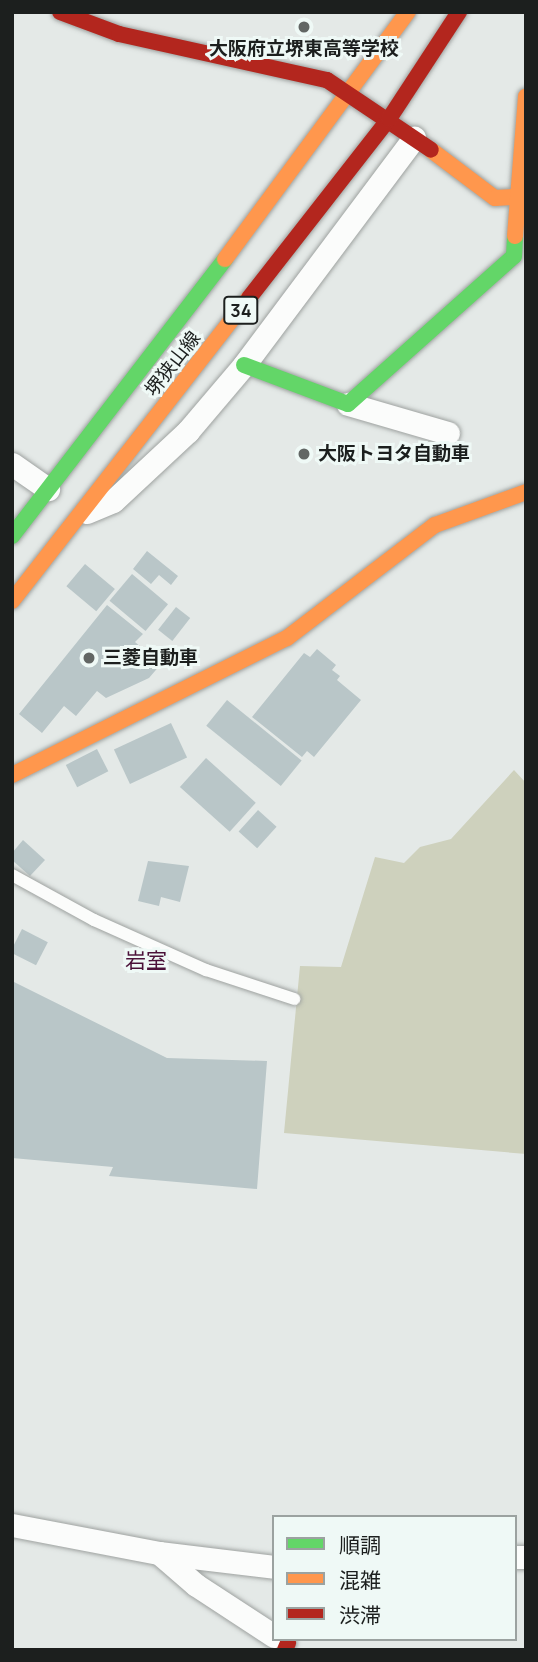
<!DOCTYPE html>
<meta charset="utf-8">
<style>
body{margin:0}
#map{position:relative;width:538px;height:1662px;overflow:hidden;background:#e4e9e7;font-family:Manrope,"Noto Sans JP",sans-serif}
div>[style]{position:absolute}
.green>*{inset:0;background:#ced1bd}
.building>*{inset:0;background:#b9c6c8;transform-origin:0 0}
.roads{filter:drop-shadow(0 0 2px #9ea2a0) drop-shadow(0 0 2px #9ea2a0)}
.lane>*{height:12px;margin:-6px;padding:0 6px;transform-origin:6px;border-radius:6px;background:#fbfcfb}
.street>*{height:23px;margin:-11.5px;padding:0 11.5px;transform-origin:11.5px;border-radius:11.5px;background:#fbfcfb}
.fast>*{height:16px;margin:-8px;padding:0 8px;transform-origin:8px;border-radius:8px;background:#63d668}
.slow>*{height:16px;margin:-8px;padding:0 8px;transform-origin:8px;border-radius:8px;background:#ff974d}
.jam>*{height:16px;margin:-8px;padding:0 8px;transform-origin:8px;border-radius:8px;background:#b3261e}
.dots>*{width:19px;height:19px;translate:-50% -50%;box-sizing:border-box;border:4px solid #eff9f6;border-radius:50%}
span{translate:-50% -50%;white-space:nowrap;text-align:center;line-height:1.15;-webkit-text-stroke:6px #eff9f6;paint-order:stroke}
.shield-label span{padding:2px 5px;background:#eff9f6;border:2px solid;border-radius:5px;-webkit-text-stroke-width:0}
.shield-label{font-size:18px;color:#1c1f1e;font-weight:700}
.poi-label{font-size:19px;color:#1c1f1e;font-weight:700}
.left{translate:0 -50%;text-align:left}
.street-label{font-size:19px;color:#1c1f1e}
.neighbourhood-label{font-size:21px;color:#4b1139}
.frame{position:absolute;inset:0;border:14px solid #1c1f1e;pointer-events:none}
.legend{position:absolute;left:272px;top:1515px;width:245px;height:126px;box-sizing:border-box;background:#eff9f6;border:2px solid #9ba2a0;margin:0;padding:9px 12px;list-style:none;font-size:21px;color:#1c1f1e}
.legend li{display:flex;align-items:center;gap:14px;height:35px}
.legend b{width:35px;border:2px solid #9ba2a0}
</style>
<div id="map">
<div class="green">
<div style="clip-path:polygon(514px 770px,526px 783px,526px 1154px,284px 1133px,300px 966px,341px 967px,375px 857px,404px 863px,420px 847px,451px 839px)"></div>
</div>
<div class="building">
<div style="clip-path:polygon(147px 551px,178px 576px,171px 585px,159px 575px,151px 584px,133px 569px)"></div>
<div style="left:85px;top:564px;width:39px;height:29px;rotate:40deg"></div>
<div style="left:132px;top:574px;width:47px;height:35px;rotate:40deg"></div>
<div style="clip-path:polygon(107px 605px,143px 634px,135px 642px,161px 664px,149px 678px,106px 698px,97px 691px,76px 716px,64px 706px,42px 733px,19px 714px)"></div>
<div style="left:176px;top:607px;width:18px;height:29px;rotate:38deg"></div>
<div style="clip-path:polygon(317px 649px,336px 665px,332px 670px,340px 676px,337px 680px,361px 700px,314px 757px,307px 751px,302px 757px,252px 717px,304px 653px,310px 657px)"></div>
<div style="left:227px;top:700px;width:96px;height:33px;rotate:39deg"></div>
<div style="left:171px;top:723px;width:38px;height:63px;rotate:65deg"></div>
<div style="left:97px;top:749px;width:25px;height:35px;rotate:63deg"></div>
<div style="left:206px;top:758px;width:67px;height:39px;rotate:42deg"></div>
<div style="left:258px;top:810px;width:25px;height:29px;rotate:42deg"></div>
<div style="clip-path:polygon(23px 840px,45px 860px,30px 876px,12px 860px,12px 853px)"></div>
<div style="clip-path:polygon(148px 861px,189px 866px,180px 902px,161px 897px,159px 906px,138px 901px)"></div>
<div style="left:22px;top:929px;width:29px;height:26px;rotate:27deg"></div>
<div style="clip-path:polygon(12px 981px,167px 1058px,267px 1061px,257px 1189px,109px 1176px,113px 1167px,12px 1158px)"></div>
</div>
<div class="roads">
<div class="lane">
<div style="left:12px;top:875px;width:94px;rotate:28.8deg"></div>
<div style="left:94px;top:920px;width:123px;rotate:24.1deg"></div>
<div style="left:206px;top:970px;width:93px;rotate:18.2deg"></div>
</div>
<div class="street">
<div style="left:348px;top:404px;width:104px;rotate:16.2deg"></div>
<div style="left:12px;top:464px;width:44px;rotate:34.8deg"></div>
<div style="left:87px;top:512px;width:28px;rotate:-23deg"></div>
<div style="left:113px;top:501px;width:103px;rotate:-43deg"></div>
<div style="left:188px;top:431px;width:87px;rotate:-49.7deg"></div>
<div style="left:244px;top:365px;width:284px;rotate:-53.2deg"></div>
<div style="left:12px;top:1525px;width:150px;rotate:10.8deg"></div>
<div style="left:159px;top:1553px;width:116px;rotate:6.9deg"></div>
<div style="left:159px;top:1553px;width:49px;rotate:40.9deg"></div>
<div style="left:196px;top:1585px;width:93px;rotate:33.2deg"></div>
<div style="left:515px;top:1557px;width:11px"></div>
</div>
<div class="fast">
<div style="left:244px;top:365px;width:111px;rotate:20.6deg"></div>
<div style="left:348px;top:404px;width:222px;rotate:-41.7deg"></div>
<div style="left:514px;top:256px;width:20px;rotate:-87deg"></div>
<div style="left:12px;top:536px;width:349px;rotate:-52.4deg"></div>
</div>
<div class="slow">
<div style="left:431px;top:150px;width:80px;rotate:36.9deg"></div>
<div style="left:495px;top:198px;width:22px;rotate:-3deg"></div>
<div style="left:515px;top:236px;width:140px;rotate:-85.5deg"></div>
<div style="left:225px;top:259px;width:307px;rotate:-53.5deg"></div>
<div style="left:12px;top:601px;width:385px;rotate:-52deg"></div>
<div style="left:12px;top:775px;width:307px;rotate:-26.5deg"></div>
<div style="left:287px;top:638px;width:186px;rotate:-37.4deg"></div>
<div style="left:435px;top:525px;width:97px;rotate:-19.9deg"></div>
</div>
<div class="jam">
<div style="left:60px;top:12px;width:63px;rotate:20.4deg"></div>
<div style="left:119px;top:34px;width:213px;rotate:12.5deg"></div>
<div style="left:327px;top:80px;width:125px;rotate:33.9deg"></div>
<div style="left:249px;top:298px;width:227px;rotate:-52deg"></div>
<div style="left:389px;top:119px;width:128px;rotate:-56.8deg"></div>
<div style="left:285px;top:1650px;width:8px;rotate:-67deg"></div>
</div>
</div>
<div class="dots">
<div style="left:304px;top:27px;background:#626664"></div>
<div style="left:304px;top:454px;background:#626664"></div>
<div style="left:89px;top:658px;background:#626664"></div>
</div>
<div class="shield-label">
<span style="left:241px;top:310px">34</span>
</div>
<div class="poi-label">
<span style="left:304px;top:49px">大阪府立堺東高等学校</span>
<span class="left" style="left:318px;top:454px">大阪トヨタ自動車</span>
<span class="left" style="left:103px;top:658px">三菱自動車</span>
</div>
<div class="street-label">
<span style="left:173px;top:364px;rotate:-52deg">堺狭山線</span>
</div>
<div class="neighbourhood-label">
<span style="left:146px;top:960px">岩室</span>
</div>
<div class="frame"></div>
<ul class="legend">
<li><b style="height:9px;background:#63d668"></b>順調</li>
<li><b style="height:9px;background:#ff974d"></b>混雑</li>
<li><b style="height:9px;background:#b3261e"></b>渋滞</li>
</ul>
</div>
